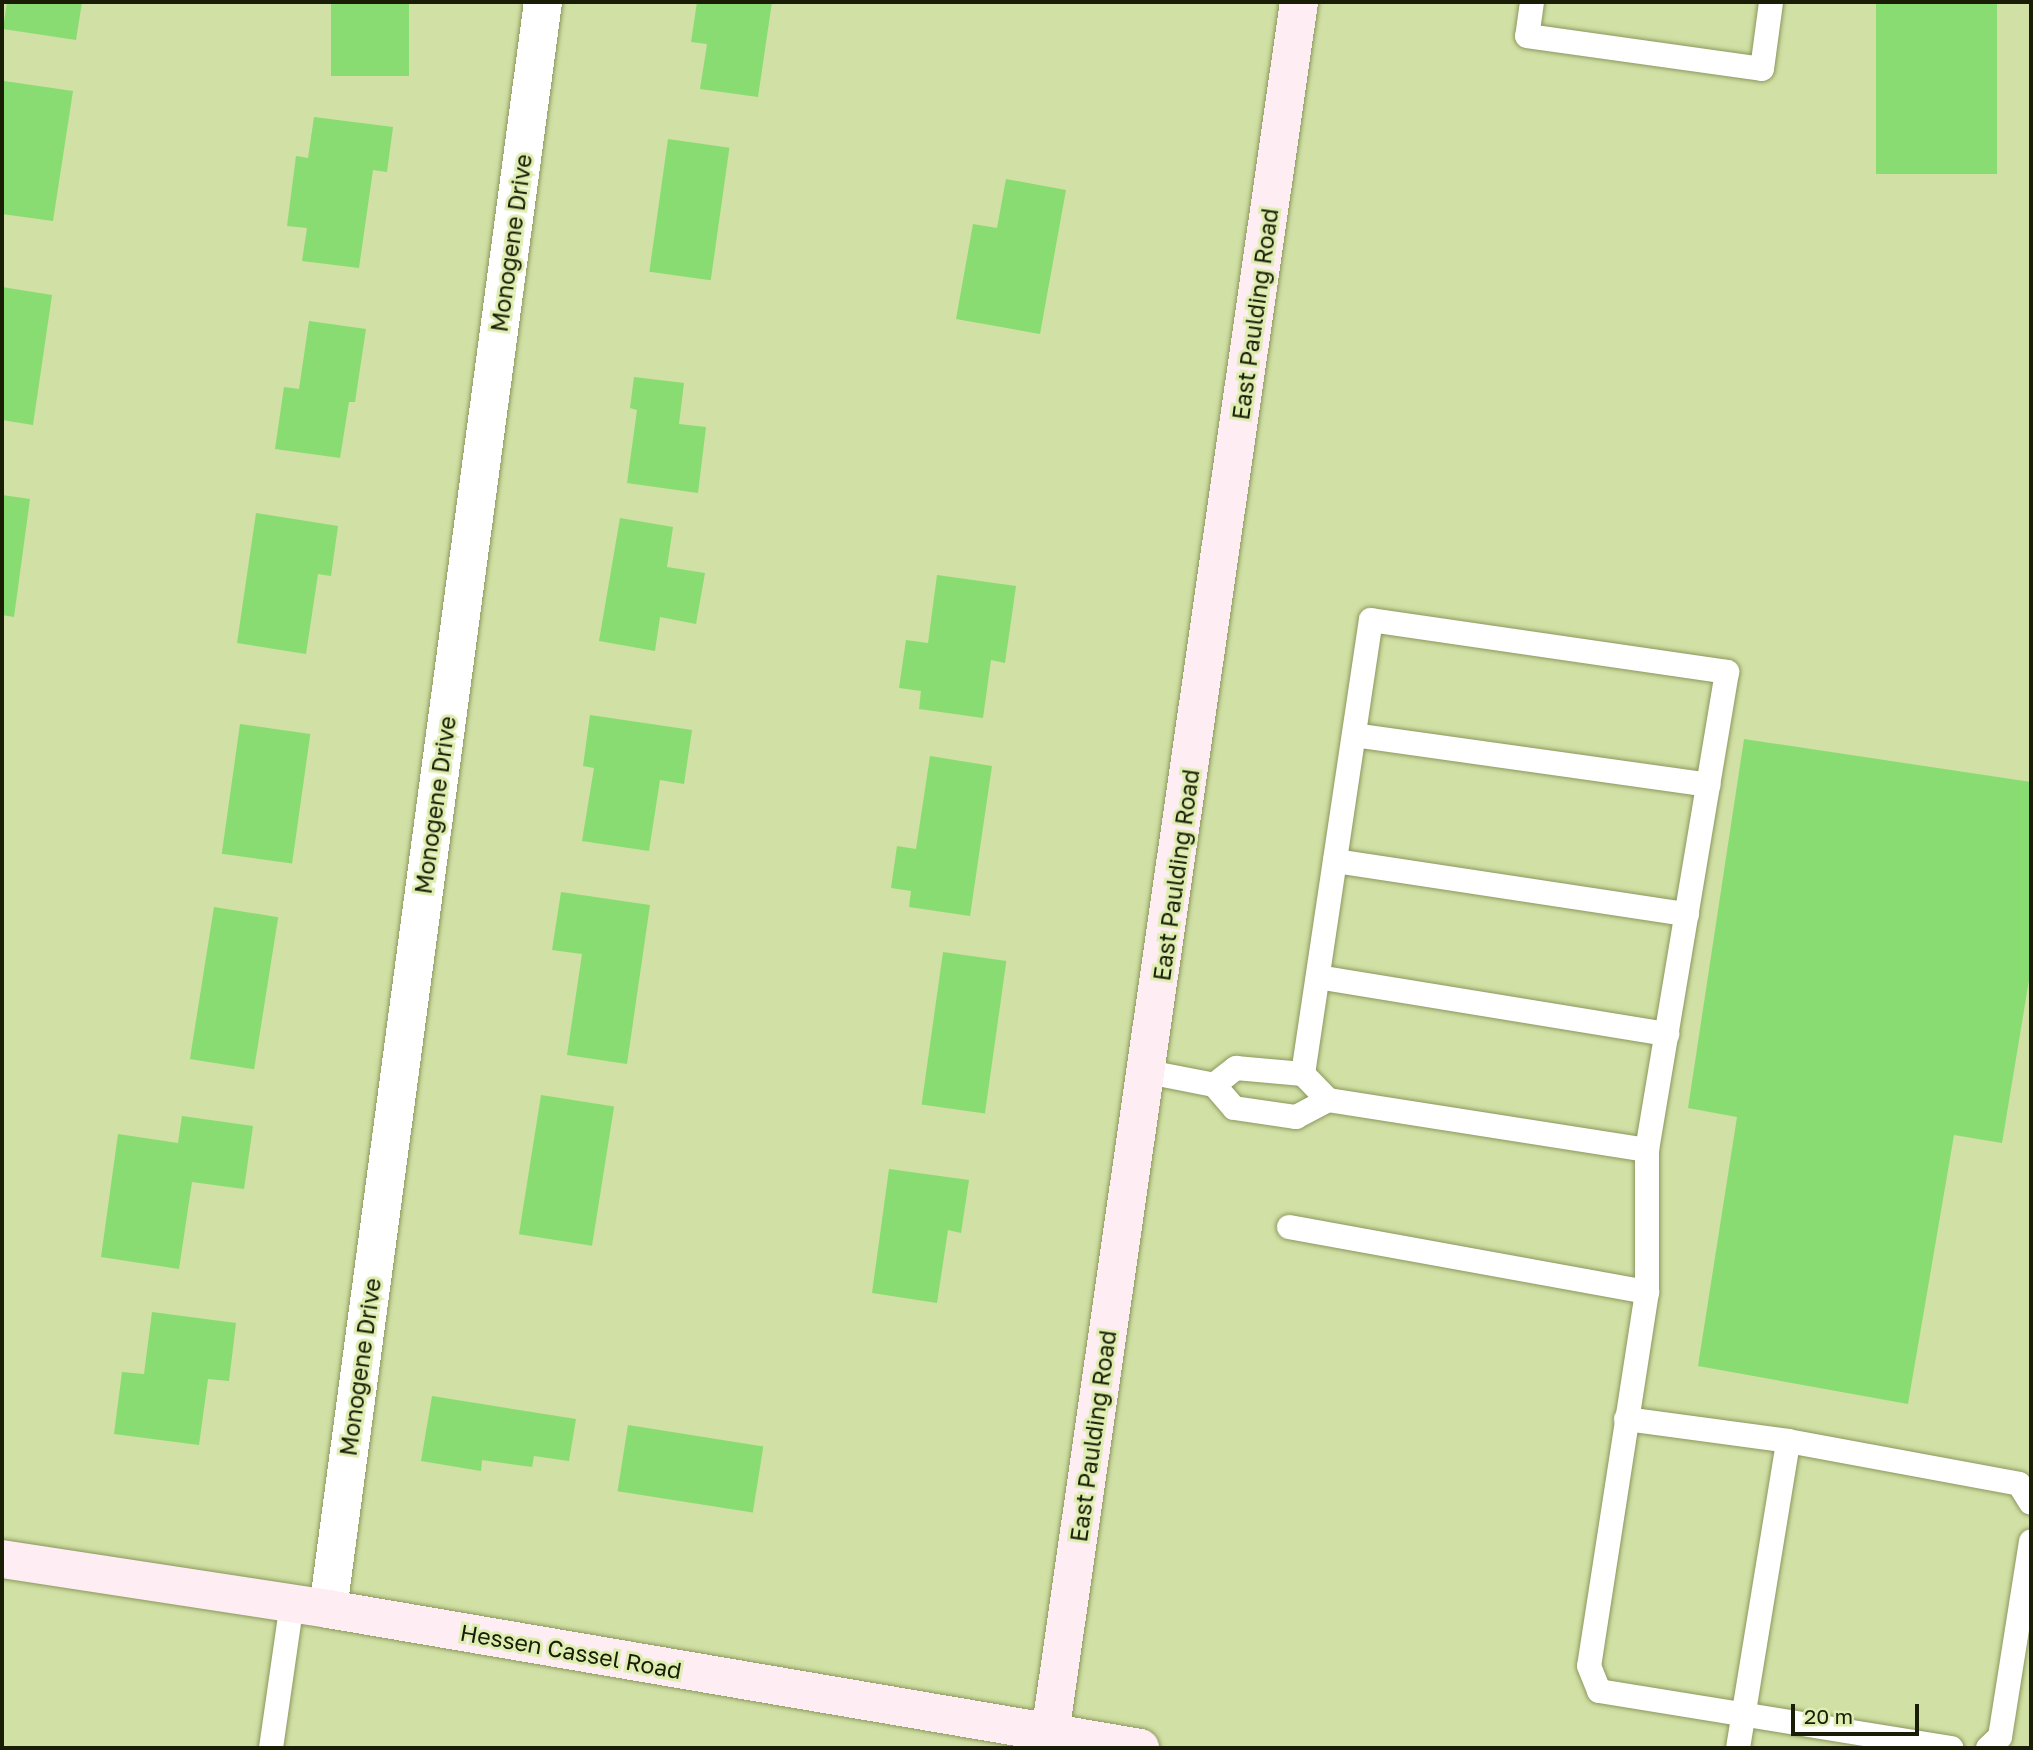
<!DOCTYPE html>
<style>
body{margin:0}
#map{position:relative;width:2033px;height:1750px;overflow:hidden;background:#d1e0a4;font-family:"Golos Text",sans-serif}
div>[style]{position:absolute}
.building>*{inset:0;background:#89dc71;transform-origin:0 0}
.roads{filter:drop-shadow(0 0 2px #8b975e) drop-shadow(0 0 2px #8b975e)}
.service>*{height:24px;margin:-12px;padding:0 12px;transform-origin:12px;border-radius:12px;background:#fff}
.minor>*{height:38px;margin:-19px;padding:0 19px;transform-origin:19px;border-radius:19px;background:#fff}
.secondary>*{height:38px;margin:-19px;padding:0 19px;transform-origin:19px;border-radius:19px;background:#feeef3}
span{translate:-50% -50%;white-space:nowrap;text-align:center;line-height:1.15;-webkit-text-stroke:6px #deedb0;paint-order:stroke}
.street-label{font-size:23px;color:#191d06}
.frame{position:absolute;inset:0;border:4px solid #191d06;pointer-events:none}
.scale{position:absolute;left:1791px;top:1704px;width:128px;height:32px;box-sizing:border-box;border:4px solid #191d06;border-top:0;padding-left:9px;font-size:21px;line-height:24px;white-space:nowrap;color:#191d06;-webkit-text-stroke:5px #deedb0;paint-order:stroke}
</style>
<div id="map">
<div class="building">
<div style="clip-path:polygon(7px 2px,82px 2px,76px 40px,3px 29px)"></div>
<div style="left:331px;top:2px;width:78px;height:74px"></div>
<div style="clip-path:polygon(697px 2px,772px 2px,758px 97px,700px 89px,707px 44px,691px 42px)"></div>
<div style="left:1876px;top:2px;width:121px;height:172px"></div>
<div style="clip-path:polygon(4px 81px,73px 91px,53px 221px,2px 214px)"></div>
<div style="clip-path:polygon(314px 117px,393px 127px,387px 172px,373px 170px,359px 268px,302px 261px,307px 228px,287px 226px,296px 156px,308px 158px)"></div>
<div style="left:668px;top:139px;width:62px;height:134px;rotate:8deg"></div>
<div style="clip-path:polygon(1006px 179px,1066px 190px,1040px 334px,956px 319px,973px 224px,997px 228px)"></div>
<div style="clip-path:polygon(2px 287px,52px 295px,33px 425px,2px 420px)"></div>
<div style="clip-path:polygon(309px 321px,366px 329px,355px 402px,349px 402px,340px 458px,275px 449px,284px 387px,299px 389px)"></div>
<div style="clip-path:polygon(634px 377px,684px 383px,679px 424px,706px 427px,698px 493px,627px 483px,637px 410px,630px 408px)"></div>
<div style="clip-path:polygon(2px 495px,30px 499px,14px 617px,2px 615px)"></div>
<div style="clip-path:polygon(256px 513px,338px 526px,331px 576px,318px 574px,306px 654px,237px 643px)"></div>
<div style="clip-path:polygon(620px 518px,673px 527px,667px 567px,705px 573px,696px 624px,660px 617px,655px 651px,599px 641px)"></div>
<div style="clip-path:polygon(937px 575px,1016px 586px,1005px 663px,991px 660px,983px 718px,919px 709px,921px 691px,899px 688px,906px 640px,928px 643px)"></div>
<div style="clip-path:polygon(590px 715px,692px 730px,684px 784px,660px 780px,649px 851px,582px 841px,594px 768px,583px 766px)"></div>
<div style="left:240px;top:724px;width:71px;height:131px;rotate:8deg"></div>
<div style="clip-path:polygon(1744px 739px,2031px 782px,2031px 968px,2002px 1143px,1954px 1135px,1908px 1404px,1698px 1366px,1737px 1117px,1688px 1108px)"></div>
<div style="clip-path:polygon(930px 756px,992px 766px,970px 916px,909px 907px,911px 891px,891px 888px,897px 846px,916px 849px)"></div>
<div style="clip-path:polygon(561px 892px,650px 905px,627px 1064px,567px 1055px,582px 954px,552px 950px)"></div>
<div style="left:214px;top:907px;width:65px;height:154px;rotate:9deg"></div>
<div style="left:943px;top:952px;width:64px;height:154px;rotate:8deg"></div>
<div style="left:541px;top:1095px;width:74px;height:141px;rotate:9deg"></div>
<div style="clip-path:polygon(182px 1116px,253px 1126px,244px 1189px,192px 1182px,179px 1269px,101px 1257px,118px 1134px,178px 1143px)"></div>
<div style="clip-path:polygon(889px 1169px,969px 1180px,961px 1233px,948px 1230px,937px 1303px,872px 1293px)"></div>
<div style="clip-path:polygon(152px 1312px,236px 1323px,229px 1381px,208px 1379px,199px 1445px,114px 1434px,122px 1372px,144px 1374px)"></div>
<div style="clip-path:polygon(432px 1396px,576px 1419px,569px 1461px,534px 1456px,532px 1467px,482px 1460px,481px 1471px,421px 1461px)"></div>
<div style="left:628px;top:1425px;width:137px;height:67px;rotate:9deg"></div>
</div>
<div class="roads">
<div class="service">
<div style="left:1532px;top:2px;width:34px;rotate:98deg"></div>
<div style="left:1527px;top:36px;width:237px;rotate:8deg"></div>
<div style="left:1762px;top:69px;width:68px;rotate:-82.3deg"></div>
<div style="left:1354px;top:735px;width:358px;rotate:8deg"></div>
<div style="left:1335px;top:861px;width:356px;rotate:8.6deg"></div>
<div style="left:1318px;top:977px;width:354px;rotate:9.3deg"></div>
<div style="left:1148px;top:1072px;width:67px;rotate:11.1deg"></div>
<div style="left:1214px;top:1085px;width:30px;rotate:49deg"></div>
<div style="left:1234px;top:1108px;width:63px;rotate:8.3deg"></div>
<div style="left:1296px;top:1117px;width:36px;rotate:-28deg"></div>
<div style="left:1303px;top:1074px;width:459px;rotate:-81.5deg"></div>
<div style="left:1371px;top:620px;width:360px;rotate:8.3deg"></div>
<div style="left:1727px;top:672px;width:485px;rotate:99.5deg"></div>
<div style="left:1214px;top:1085px;width:28px;rotate:-38deg"></div>
<div style="left:1236px;top:1068px;width:67px;rotate:5.1deg"></div>
<div style="left:1303px;top:1074px;width:36px;rotate:46deg"></div>
<div style="left:1328px;top:1100px;width:323px;rotate:8.9deg"></div>
<div style="left:1647px;top:1150px;width:142px;rotate:90deg"></div>
<div style="left:1647px;top:1292px;width:378px;rotate:98.8deg"></div>
<div style="left:1589px;top:1666px;width:27px;rotate:68deg"></div>
<div style="left:1599px;top:1691px;width:357px;rotate:9.2deg"></div>
<div style="left:1289px;top:1227px;width:364px;rotate:10.3deg"></div>
<div style="left:1626px;top:1419px;width:163px;rotate:7.7deg"></div>
<div style="left:1788px;top:1441px;width:235px;rotate:10.5deg"></div>
<div style="left:2019px;top:1484px;width:22px;rotate:58deg"></div>
<div style="left:271px;top:1748px;width:147px;rotate:-81.8deg"></div>
<div style="left:1738px;top:1748px;width:311px;rotate:-80.7deg"></div>
<div style="left:1988px;top:1748px;width:16px;rotate:-43deg"></div>
<div style="left:2000px;top:1737px;width:198px;rotate:-81deg"></div>
</div>
<div class="minor">
<div style="left:328px;top:1609px;width:1621px;rotate:-82.38deg"></div>
</div>
<div class="secondary">
<div style="left:2px;top:1559px;width:330px;rotate:8.7deg"></div>
<div style="left:328px;top:1609px;width:824px;rotate:9.71deg"></div>
<div style="left:1048px;top:1748px;width:1764px;rotate:-81.82deg"></div>
</div>
</div>
<div class="street-label">
<span style="left:511px;top:243px;rotate:-82deg">Monogene Drive</span>
<span style="left:1255px;top:314px;rotate:-82deg">East Paulding Road</span>
<span style="left:435px;top:805px;rotate:-82deg">Monogene Drive</span>
<span style="left:1176px;top:875px;rotate:-82deg">East Paulding Road</span>
<span style="left:360px;top:1367px;rotate:-82deg">Monogene Drive</span>
<span style="left:1093px;top:1436px;rotate:-82deg">East Paulding Road</span>
<span style="left:571px;top:1651px;rotate:10deg">Hessen Cassel Road</span>
</div>
<div class="frame"></div>
<div class="scale">20 m</div>
</div>
